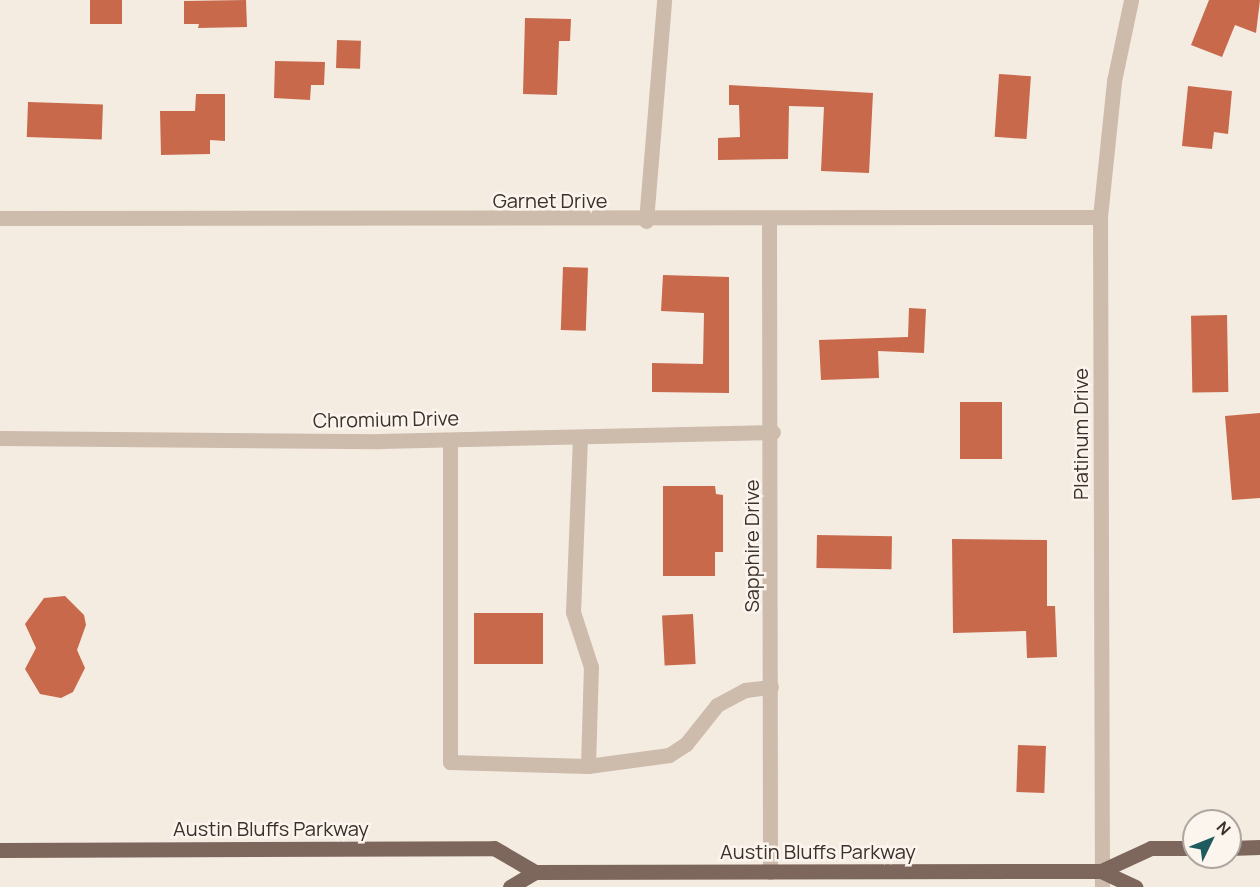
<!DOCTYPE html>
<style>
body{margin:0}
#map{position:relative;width:1260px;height:887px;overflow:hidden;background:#f4ebe1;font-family:Manrope,sans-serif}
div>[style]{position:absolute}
.building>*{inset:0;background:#c8694b;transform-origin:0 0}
.minor>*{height:15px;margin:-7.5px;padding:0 7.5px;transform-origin:7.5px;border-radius:7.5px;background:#cdbbac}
.major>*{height:15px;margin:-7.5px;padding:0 7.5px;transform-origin:7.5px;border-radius:7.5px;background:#7d675c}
span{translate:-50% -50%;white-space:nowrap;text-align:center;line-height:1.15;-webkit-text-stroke:5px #fbf5ee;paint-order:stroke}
.street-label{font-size:20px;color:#3b302b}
.north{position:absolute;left:1182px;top:809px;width:60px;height:60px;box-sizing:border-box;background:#fbf5ee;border:2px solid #aea6a0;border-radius:50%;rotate:47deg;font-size:16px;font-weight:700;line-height:24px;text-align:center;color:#3b302b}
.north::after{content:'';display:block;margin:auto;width:21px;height:27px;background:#1f5a5e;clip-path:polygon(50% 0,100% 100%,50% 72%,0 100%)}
</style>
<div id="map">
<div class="building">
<div style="left:90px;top:0;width:32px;height:24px"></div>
<div style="clip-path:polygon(246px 0,247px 27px,198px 28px,199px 24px,184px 24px,184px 1px)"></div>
<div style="clip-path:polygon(1209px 0,1260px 0,1256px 33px,1235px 25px,1222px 57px,1191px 45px)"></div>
<div style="clip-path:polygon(525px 18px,571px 19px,570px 41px,559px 41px,557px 95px,523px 94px)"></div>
<div style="left:337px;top:40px;width:24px;height:28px;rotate:2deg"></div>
<div style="clip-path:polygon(275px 61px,325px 62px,324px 85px,311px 85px,310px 100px,274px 98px)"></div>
<div style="left:999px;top:74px;width:32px;height:63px;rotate:4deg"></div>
<div style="clip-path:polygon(729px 85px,873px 93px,869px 173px,821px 171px,824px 107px,789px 106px,788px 159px,718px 160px,718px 138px,740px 137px,739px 105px,729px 105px)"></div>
<div style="clip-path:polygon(1188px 86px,1232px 91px,1228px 134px,1214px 132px,1212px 149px,1182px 146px)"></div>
<div style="clip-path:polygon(196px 94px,225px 94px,225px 141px,210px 140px,210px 154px,161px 155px,160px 111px,195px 111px)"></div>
<div style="left:28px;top:102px;width:75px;height:35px;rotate:2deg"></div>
<div style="left:563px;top:267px;width:25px;height:63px;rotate:2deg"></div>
<div style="clip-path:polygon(663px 275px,729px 277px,729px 393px,652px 392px,652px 363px,703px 364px,704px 313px,661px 311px)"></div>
<div style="clip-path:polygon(909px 308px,926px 309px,924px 353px,878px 351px,879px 378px,821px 380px,819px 340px,908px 337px)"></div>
<div style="left:1227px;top:315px;width:77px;height:36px;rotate:89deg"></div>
<div style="left:960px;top:402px;width:42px;height:57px"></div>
<div style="clip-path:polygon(1260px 413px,1260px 498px,1232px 500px,1225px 416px)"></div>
<div style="clip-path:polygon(663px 486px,715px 486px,716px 494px,723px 495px,723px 552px,715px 552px,715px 576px,663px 576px)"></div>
<div style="left:817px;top:535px;width:75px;height:33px;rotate:1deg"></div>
<div style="clip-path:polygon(952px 539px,1047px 540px,1047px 606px,1055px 606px,1057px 657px,1027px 658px,1026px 631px,953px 633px)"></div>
<div style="clip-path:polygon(65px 596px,84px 615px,86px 625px,77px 650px,85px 668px,73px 692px,61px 698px,40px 694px,25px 669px,36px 648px,25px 624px,44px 598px)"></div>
<div style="left:474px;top:613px;width:69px;height:51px"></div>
<div style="left:693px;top:614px;width:50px;height:31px;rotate:87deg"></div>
<div style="left:1018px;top:745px;width:28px;height:47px;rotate:2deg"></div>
</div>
<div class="minor">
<div style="left:0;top:218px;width:1100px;rotate:-0.05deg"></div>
<div style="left:769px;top:220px;width:652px;rotate:89.91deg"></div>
<div style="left:646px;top:221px;width:222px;rotate:-85.3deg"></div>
<div style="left:0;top:438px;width:380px;rotate:0.5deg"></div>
<div style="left:380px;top:441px;width:393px;rotate:-1.3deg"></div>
<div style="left:450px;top:440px;width:322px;rotate:90deg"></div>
<div style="left:450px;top:762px;width:138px;rotate:1.7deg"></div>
<div style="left:588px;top:766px;width:99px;rotate:-88.3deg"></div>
<div style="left:591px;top:667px;width:58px;rotate:-108.1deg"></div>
<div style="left:573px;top:612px;width:175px;rotate:-87.7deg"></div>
<div style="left:588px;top:766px;width:82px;rotate:-7.7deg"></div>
<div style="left:669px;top:755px;width:20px;rotate:-33deg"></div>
<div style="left:686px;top:744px;width:50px;rotate:-51.5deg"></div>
<div style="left:717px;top:705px;width:32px;rotate:-28deg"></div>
<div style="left:745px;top:690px;width:26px;rotate:-7deg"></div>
<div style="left:1102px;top:887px;width:670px;rotate:-90.17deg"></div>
<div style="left:1100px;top:217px;width:137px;rotate:-84.1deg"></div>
<div style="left:1114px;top:81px;width:83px;rotate:-78.1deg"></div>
</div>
<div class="major">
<div style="left:1230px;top:848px;width:30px;rotate:-2deg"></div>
<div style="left:0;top:850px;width:494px;rotate:-0.2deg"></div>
<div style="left:494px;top:848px;width:48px;rotate:30.3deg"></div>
<div style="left:1101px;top:871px;width:55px;rotate:-24.7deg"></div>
<div style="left:1151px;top:848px;width:43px"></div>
<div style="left:510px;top:887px;width:29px;rotate:-31deg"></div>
<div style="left:535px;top:872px;width:532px;rotate:-0.11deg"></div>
<div style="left:1067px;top:871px;width:34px"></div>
<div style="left:1101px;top:871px;width:38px;rotate:25deg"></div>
</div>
<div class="street-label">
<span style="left:550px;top:200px">Garnet Drive</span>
<span style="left:386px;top:419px;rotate:-1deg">Chromium Drive</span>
<span style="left:1080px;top:434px;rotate:-90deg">Platinum Drive</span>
<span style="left:751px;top:546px;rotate:-90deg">Sapphire Drive</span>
<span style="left:271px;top:828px">Austin Bluffs Parkway</span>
<span style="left:818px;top:851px">Austin Bluffs Parkway</span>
</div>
<div class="north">N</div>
</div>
